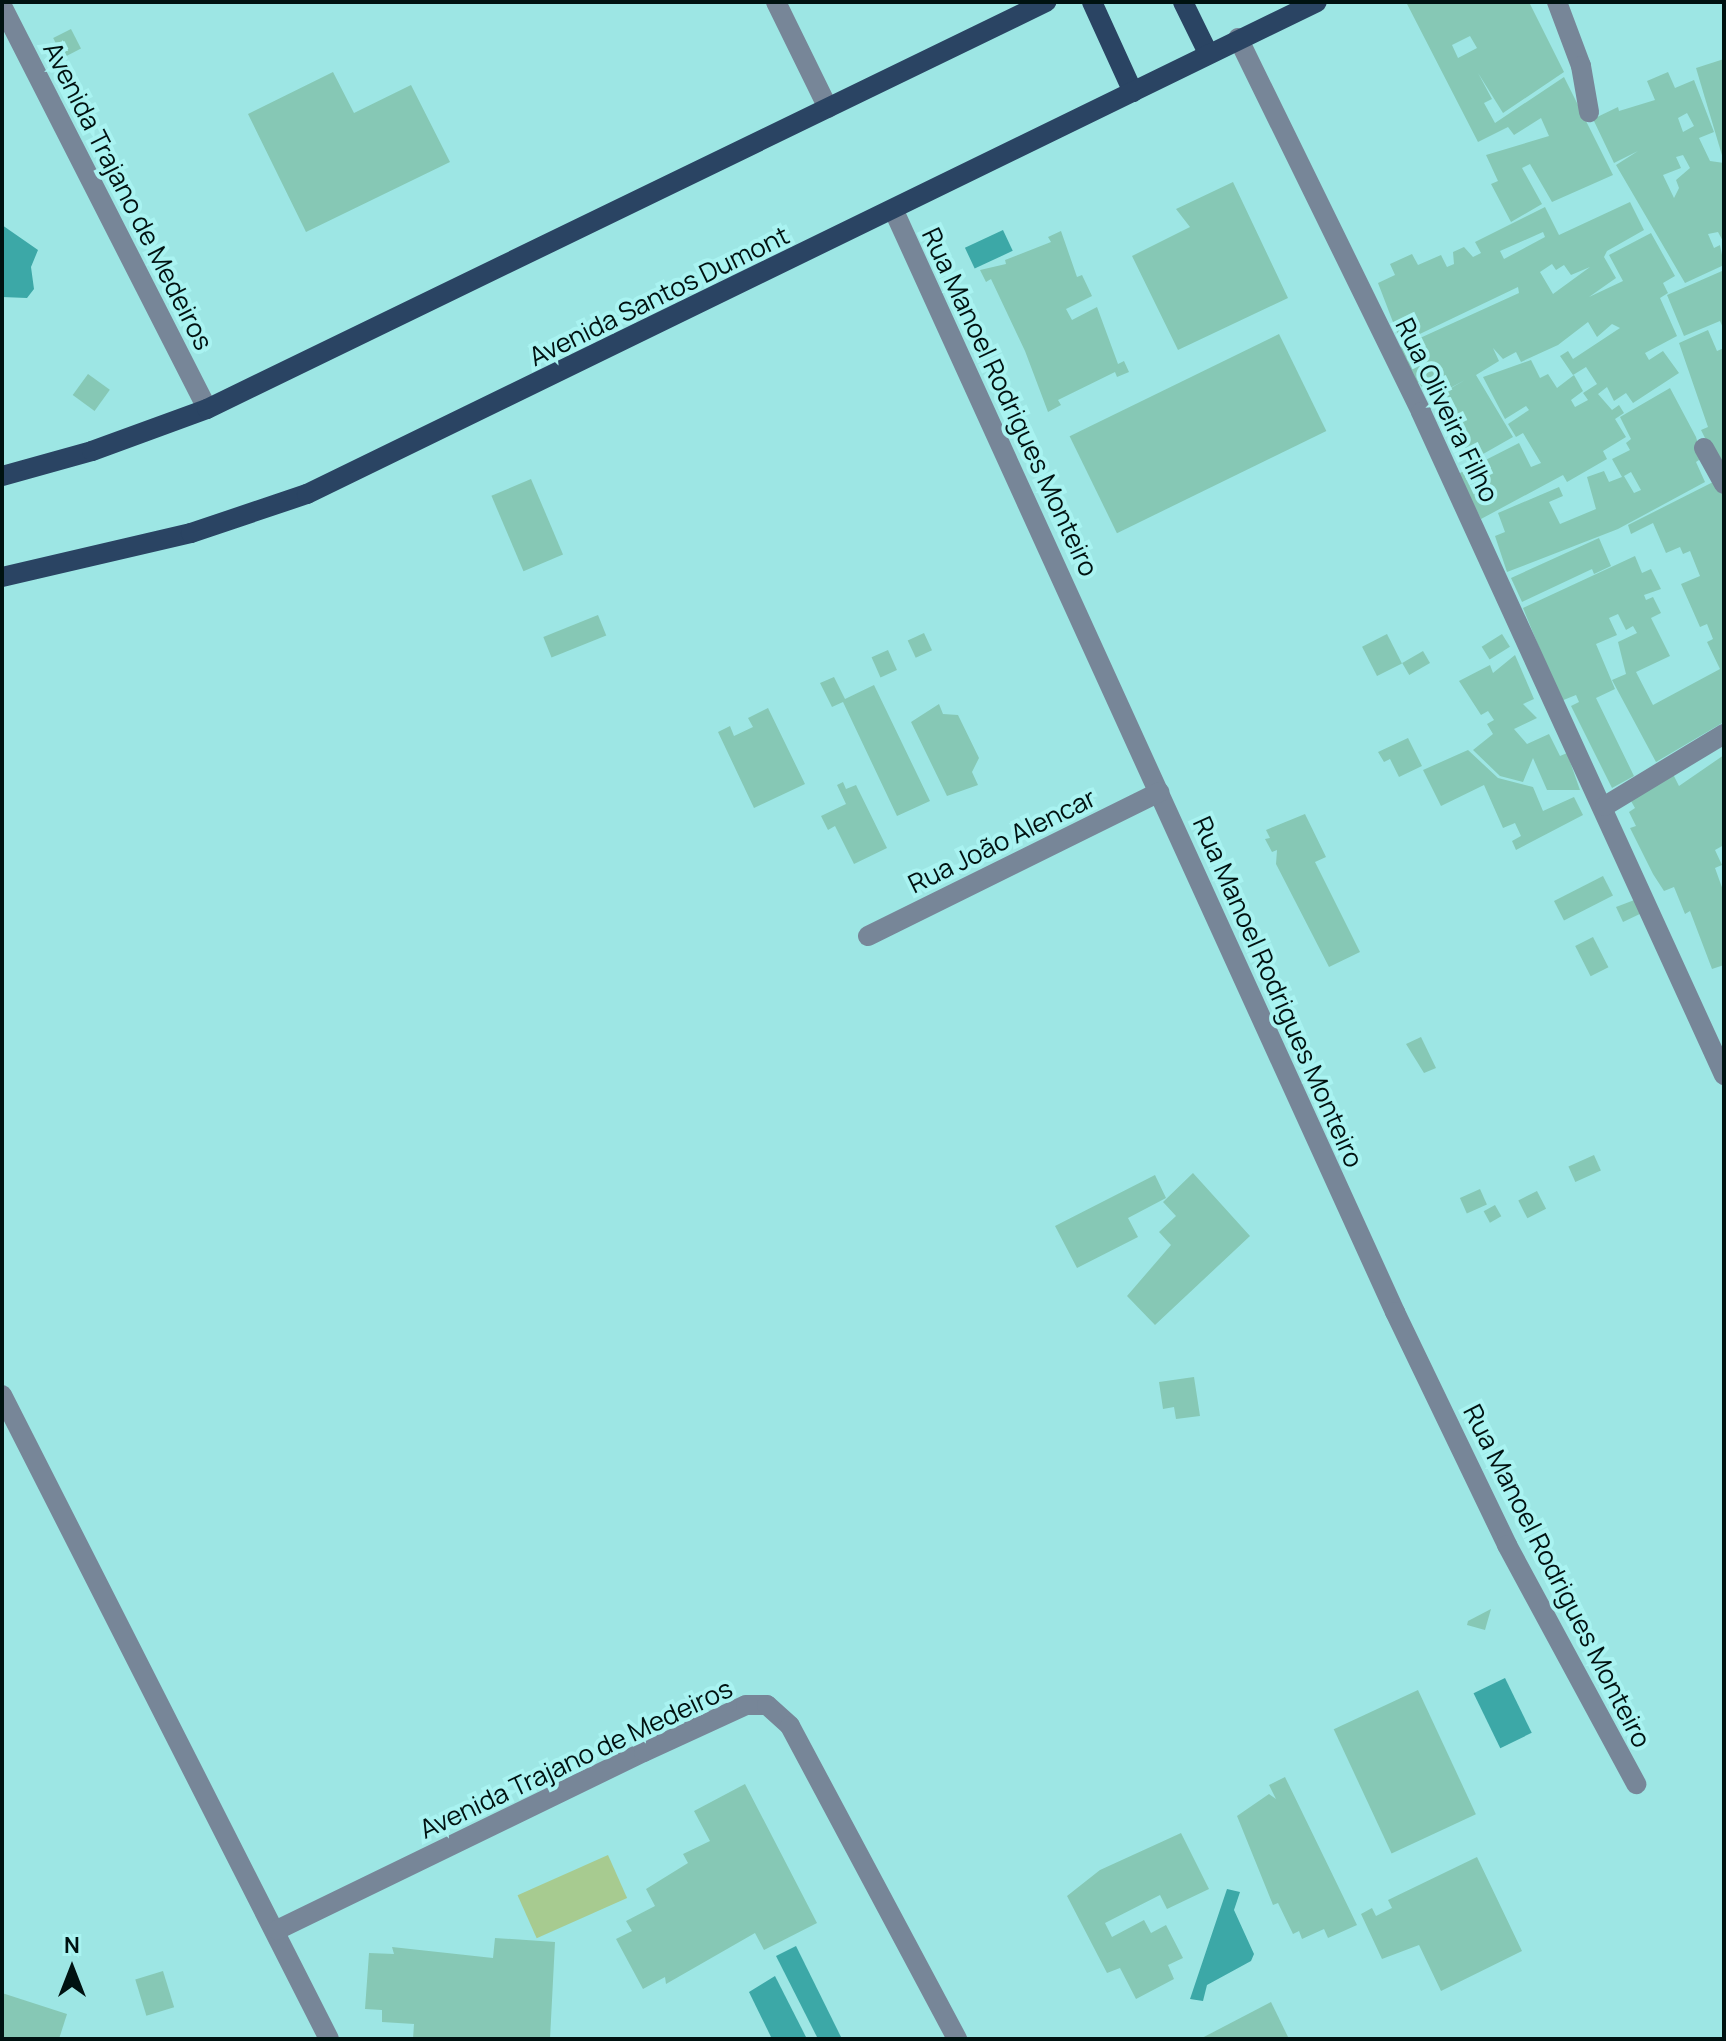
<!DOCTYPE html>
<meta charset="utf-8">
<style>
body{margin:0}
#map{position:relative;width:1726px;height:2041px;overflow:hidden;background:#9de6e4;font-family:Manrope,sans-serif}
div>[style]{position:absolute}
.green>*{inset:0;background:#a7cb90;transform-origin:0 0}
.water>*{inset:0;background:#3ca8a7;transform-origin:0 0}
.building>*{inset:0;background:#86c8b5;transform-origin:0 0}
.minor>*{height:20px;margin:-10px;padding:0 10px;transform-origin:10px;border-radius:10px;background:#778698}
.primary>*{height:20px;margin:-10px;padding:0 10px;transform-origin:10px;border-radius:10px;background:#2a4463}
span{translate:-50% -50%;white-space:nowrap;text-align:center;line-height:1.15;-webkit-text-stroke:8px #a9f3f1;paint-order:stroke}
.street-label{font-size:26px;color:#001211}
.frame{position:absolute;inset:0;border:4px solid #001211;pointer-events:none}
.north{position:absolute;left:32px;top:1929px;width:80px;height:80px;-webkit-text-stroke:6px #a9f3f1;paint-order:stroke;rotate:0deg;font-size:22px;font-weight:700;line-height:32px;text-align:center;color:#001211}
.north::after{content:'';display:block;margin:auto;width:28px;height:36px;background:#001211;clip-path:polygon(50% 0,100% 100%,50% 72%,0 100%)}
</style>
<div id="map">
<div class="green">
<div style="left:608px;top:1855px;width:47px;height:99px;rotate:66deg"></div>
</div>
<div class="water">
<div style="clip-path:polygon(2px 225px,38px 250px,31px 267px,34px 289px,27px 298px,2px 297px)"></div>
<div style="left:1003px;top:230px;width:23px;height:42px;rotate:65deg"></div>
<div style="left:1505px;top:1678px;width:61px;height:35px;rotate:64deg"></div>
<div style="clip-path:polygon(1227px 1889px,1240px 1892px,1234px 1910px,1254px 1954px,1251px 1961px,1207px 1985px,1203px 2001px,1190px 1999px)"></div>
<div style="clip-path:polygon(796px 1946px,842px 2039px,818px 2039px,776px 1956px)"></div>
<div style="clip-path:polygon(775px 1976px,807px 2039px,772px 2039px,749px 1992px)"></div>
</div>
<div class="building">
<div style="clip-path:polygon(evenodd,1406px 2px,1529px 2px,1564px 72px,1503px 113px,1478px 73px,1492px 99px,1484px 103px,1495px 123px,1564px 77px,1613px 175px,1552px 202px,1530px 164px,1522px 168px,1542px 204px,1511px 222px,1491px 184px,1498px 181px,1486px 155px,1549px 136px,1541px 118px,1514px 135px,1508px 127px,1478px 142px,1406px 2px,1470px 36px,1477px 48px,1458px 58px,1452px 45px,1470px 36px)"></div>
<div style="left:71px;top:29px;width:22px;height:20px;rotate:63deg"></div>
<div style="clip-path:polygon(1724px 59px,1724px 162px,1696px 68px)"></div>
<div style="clip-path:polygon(333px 72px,354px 113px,411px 85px,450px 162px,306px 232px,248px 114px)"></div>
<div style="clip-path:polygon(evenodd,1668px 72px,1675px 88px,1694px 80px,1714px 132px,1699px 138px,1710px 161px,1724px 163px,1724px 243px,1718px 232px,1708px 234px,1714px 248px,1720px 245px,1724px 265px,1685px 283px,1616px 165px,1638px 151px,1614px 163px,1593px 119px,1618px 107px,1619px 111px,1655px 100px,1647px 81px,1668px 72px,1687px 113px,1694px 126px,1683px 132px,1678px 118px,1687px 113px,1668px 72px,1683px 155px,1690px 168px,1676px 180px,1679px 188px,1674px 198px,1663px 175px,1681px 168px,1676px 157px,1683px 155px)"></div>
<div style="clip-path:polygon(1233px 182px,1288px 298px,1178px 350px,1132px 256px,1190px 227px,1176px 209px)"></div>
<div style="clip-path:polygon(evenodd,1630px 202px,1644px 230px,1607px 251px,1604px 257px,1616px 278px,1589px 297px,1623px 281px,1609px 255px,1651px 233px,1675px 276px,1663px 283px,1668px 293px,1660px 298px,1677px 336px,1645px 353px,1649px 360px,1663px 351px,1679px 373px,1633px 403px,1626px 393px,1614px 401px,1607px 387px,1598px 394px,1612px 410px,1619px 405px,1624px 413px,1615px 419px,1626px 437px,1603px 451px,1607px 459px,1567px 482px,1563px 475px,1481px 519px,1458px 474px,1519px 443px,1531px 467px,1541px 463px,1523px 433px,1516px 437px,1508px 424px,1529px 410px,1526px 406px,1505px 419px,1483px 377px,1531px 360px,1540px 378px,1548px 374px,1557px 388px,1574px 375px,1583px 391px,1571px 400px,1575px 407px,1588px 400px,1583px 393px,1597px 384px,1586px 367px,1573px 375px,1560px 356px,1568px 351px,1573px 359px,1620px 328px,1612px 324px,1597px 337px,1588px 322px,1558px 345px,1521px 362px,1516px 352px,1503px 359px,1493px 348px,1499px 361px,1476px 375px,1513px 437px,1469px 462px,1432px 399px,1465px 380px,1428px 400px,1419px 382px,1414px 385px,1398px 348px,1519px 293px,1518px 287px,1401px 343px,1378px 283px,1395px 275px,1390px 264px,1412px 254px,1418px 265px,1441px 255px,1447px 267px,1454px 264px,1453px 252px,1464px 247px,1473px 257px,1481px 253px,1475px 242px,1545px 207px,1559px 235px,1630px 202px,1543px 232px,1545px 237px,1504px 259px,1500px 251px,1543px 232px,1630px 202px,1552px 264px,1556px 270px,1564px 265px,1571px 275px,1590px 267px,1553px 294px,1540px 272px,1552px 264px)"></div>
<div style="clip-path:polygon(1061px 231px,1077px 277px,1082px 275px,1092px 296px,1066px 309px,1072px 320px,1097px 307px,1118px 364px,1124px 361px,1129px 372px,1117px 377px,1115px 372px,1058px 400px,1061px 405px,1048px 412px,1025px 351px,991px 279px,986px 282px,980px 270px,1006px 264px,1005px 260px,1051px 242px,1048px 237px)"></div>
<div style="clip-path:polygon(1722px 271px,1724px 330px,1720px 321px,1684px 336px,1667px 295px)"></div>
<div style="clip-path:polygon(1708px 330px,1717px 351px,1724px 348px,1724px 476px,1701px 430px,1708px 427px,1679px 343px)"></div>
<div style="left:1279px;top:334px;width:108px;height:233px;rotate:64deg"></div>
<div style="left:88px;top:374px;width:27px;height:26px;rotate:36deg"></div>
<div style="clip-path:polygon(evenodd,1670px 388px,1696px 437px,1702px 458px,1696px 462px,1705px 482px,1618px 529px,1507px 572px,1495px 536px,1505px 532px,1498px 513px,1559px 487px,1563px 496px,1549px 502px,1560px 524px,1596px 509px,1587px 477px,1604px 471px,1609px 482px,1622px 477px,1612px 459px,1630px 450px,1626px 443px,1631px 439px,1620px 417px,1670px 388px,1631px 472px,1641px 490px,1634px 493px,1624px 476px,1631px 472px)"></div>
<div style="left:531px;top:479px;width:82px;height:43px;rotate:67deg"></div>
<div style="clip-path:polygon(1719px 479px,1724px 491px,1724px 722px,1656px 762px,1612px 680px,1626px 674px,1618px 642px,1637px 633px,1633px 626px,1626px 630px,1618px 614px,1609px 618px,1617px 635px,1596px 644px,1615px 689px,1596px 698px,1634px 776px,1612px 788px,1571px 706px,1579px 702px,1576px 695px,1561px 701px,1523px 608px,1635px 556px,1642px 573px,1651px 569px,1661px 589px,1644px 595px,1646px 600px,1653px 597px,1661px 613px,1651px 618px,1670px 656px,1636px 672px,1653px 705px,1720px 669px,1707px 642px,1713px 639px,1707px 624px,1700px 627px,1681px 584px,1700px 576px,1690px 551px,1683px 554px,1680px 547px,1666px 553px,1653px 523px,1631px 534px,1628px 525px)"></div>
<div style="clip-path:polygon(1599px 538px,1611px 566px,1594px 574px,1592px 569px,1522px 602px,1511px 578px)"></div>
<div style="left:598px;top:615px;width:22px;height:59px;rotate:68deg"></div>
<div style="left:924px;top:633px;width:19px;height:18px;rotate:65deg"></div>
<div style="left:1387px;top:634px;width:33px;height:28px;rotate:63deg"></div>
<div style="left:1502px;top:634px;width:15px;height:24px;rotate:58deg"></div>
<div style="left:888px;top:650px;width:22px;height:18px;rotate:66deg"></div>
<div style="left:1423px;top:651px;width:14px;height:24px;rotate:60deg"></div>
<div style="clip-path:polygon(1515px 655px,1534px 699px,1523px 704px,1537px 718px,1514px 729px,1527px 744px,1549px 734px,1560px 756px,1567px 753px,1580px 790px,1547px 790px,1533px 758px,1523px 782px,1500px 776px,1473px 750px,1493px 734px,1487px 724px,1494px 720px,1488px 711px,1481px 715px,1459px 681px,1490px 665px,1493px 673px)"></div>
<div style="clip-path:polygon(834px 677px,845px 699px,874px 685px,930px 801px,897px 816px,843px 702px,832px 707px,820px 683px)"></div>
<div style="clip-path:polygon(939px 704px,943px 714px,958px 715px,979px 758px,972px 772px,978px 785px,947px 796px,911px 722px)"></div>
<div style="clip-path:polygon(768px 708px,805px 784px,754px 808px,718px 732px,730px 726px,734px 736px,753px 727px,748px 718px)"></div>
<div style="clip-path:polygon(1408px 738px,1422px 766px,1399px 777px,1390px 759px,1384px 762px,1378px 752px)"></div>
<div style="clip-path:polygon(1468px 750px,1498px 778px,1533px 787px,1543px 811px,1574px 797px,1583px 815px,1516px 850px,1512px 841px,1521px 836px,1515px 823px,1503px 828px,1484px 785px,1441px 806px,1423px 770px)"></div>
<div style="clip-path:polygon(1724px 755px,1724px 845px,1715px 850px,1722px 865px,1715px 868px,1724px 893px,1724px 965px,1712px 969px,1690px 911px,1685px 914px,1674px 887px,1664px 891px,1653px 874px,1630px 828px,1636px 826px,1629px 812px,1635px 808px,1631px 801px,1673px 774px,1679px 786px)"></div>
<div style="clip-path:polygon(843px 782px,846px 789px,856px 785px,887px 848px,854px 864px,835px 826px,828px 830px,821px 816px,846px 804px,837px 785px)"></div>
<div style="clip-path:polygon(1305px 814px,1326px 857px,1315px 862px,1360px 952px,1329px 967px,1276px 864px,1277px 850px,1272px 852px,1265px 839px,1270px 838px,1266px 830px)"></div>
<div style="left:1603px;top:876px;width:22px;height:55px;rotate:63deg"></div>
<div style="clip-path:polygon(1637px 899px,1644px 912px,1623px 922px,1616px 907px)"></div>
<div style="left:1593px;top:937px;width:34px;height:20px;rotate:63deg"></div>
<div style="clip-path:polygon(1421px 1037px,1436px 1068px,1424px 1073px,1406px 1044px)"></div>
<div style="left:1594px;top:1155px;width:17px;height:28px;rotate:66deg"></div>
<div style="clip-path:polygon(1193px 1173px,1250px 1236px,1155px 1325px,1127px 1296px,1171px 1245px,1159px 1232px,1176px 1216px,1163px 1202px)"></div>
<div style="clip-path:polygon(1155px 1175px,1166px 1198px,1128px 1218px,1138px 1237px,1077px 1268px,1055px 1226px)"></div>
<div style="left:1480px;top:1189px;width:17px;height:22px;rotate:66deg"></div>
<div style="left:1537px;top:1191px;width:20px;height:21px;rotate:63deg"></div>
<div style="left:1495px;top:1205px;width:13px;height:13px;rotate:61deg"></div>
<div style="clip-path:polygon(1194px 1377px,1200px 1416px,1176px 1419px,1174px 1407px,1163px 1409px,1159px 1382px)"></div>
<div style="clip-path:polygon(1491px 1609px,1485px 1630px,1467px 1625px,1468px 1621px)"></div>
<div style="left:1418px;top:1690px;width:137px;height:93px;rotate:65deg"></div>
<div style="clip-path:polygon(1285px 1777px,1357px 1925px,1328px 1938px,1324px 1929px,1302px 1939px,1299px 1931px,1293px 1934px,1278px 1903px,1273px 1905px,1237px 1816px,1269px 1794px,1276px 1799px,1269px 1785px)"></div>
<div style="clip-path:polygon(745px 1784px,817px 1923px,764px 1950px,755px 1933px,666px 1984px,665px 1977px,643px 1989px,616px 1939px,632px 1931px,626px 1921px,655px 1906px,646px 1889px,688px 1863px,683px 1854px,710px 1841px,694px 1811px)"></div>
<div style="clip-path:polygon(1181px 1833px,1209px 1889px,1167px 1909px,1160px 1895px,1105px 1923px,1112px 1937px,1144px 1920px,1151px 1933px,1166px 1925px,1183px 1958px,1168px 1965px,1174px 1979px,1136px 1999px,1120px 1968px,1107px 1973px,1067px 1896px,1100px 1870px)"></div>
<div style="clip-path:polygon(1477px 1857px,1522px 1951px,1441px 1991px,1419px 1945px,1382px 1959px,1361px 1914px,1372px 1908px,1376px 1916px,1392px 1908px,1388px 1900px)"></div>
<div style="clip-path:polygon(495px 1938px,555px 1942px,550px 2039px,413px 2039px,414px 2024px,382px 2022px,382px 2010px,365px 2009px,369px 1953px,394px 1954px,392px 1947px,493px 1958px)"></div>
<div style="left:163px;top:1971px;width:38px;height:29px;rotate:73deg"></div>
<div style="clip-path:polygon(2px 1993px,67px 2014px,59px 2039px,2px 2039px)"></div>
<div style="clip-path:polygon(1271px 2002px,1289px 2039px,1200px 2039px)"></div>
</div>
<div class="minor">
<div style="left:776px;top:2px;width:118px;rotate:63.9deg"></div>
<div style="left:1557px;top:2px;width:68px;rotate:69.4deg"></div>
<div style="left:1581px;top:66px;width:47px;rotate:80.1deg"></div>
<div style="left:2px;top:6px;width:452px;rotate:63deg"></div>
<div style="left:1238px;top:38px;width:416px;rotate:63.9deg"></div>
<div style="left:1421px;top:412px;width:729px;rotate:65.44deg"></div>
<div style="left:894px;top:211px;width:1210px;rotate:65.53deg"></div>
<div style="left:1395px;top:1312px;width:259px;rotate:64.3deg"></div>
<div style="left:1507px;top:1545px;width:272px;rotate:61.6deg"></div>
<div style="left:1704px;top:448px;width:41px;rotate:60.9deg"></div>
<div style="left:1605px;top:806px;width:139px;rotate:-31.2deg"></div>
<div style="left:868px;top:936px;width:325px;rotate:-26.3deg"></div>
<div style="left:2px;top:1395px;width:722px;rotate:63.08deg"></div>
<div style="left:277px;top:1930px;width:408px;rotate:-25.9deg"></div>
<div style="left:644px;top:1752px;width:112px;rotate:-24.7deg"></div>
<div style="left:746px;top:1705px;width:21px"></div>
<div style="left:767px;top:1705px;width:31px;rotate:42deg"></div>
<div style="left:790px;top:1726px;width:355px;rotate:61.9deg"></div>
</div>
<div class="primary">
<div style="left:1092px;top:2px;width:99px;rotate:65.5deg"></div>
<div style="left:1183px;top:2px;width:57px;rotate:63.9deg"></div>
<div style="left:2px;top:476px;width:93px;rotate:-15.5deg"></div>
<div style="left:92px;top:451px;width:122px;rotate:-20.1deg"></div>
<div style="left:207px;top:409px;width:933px;rotate:-25.88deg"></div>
<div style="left:2px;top:577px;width:194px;rotate:-13.1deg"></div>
<div style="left:191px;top:533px;width:122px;rotate:-18.6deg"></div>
<div style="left:307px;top:494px;width:1123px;rotate:-25.97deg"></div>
</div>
<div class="street-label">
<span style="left:128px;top:196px;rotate:63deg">Avenida Trajano de Medeiros</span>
<span style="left:659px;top:296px;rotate:-26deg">Avenida Santos Dumont</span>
<span style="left:1010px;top:402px;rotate:65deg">Rua Manoel Rodrigues Monteiro</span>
<span style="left:1447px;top:410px;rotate:64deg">Rua Oliveira Filho</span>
<span style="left:1002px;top:841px;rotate:-26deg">Rua João Alencar</span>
<span style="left:1278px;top:992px;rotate:66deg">Rua Manoel Rodrigues Monteiro</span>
<span style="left:1557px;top:1576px;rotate:63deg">Rua Manoel Rodrigues Monteiro</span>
<span style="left:576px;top:1759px;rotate:-25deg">Avenida Trajano de Medeiros</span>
</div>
<div class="frame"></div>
<div class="north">N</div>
</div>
